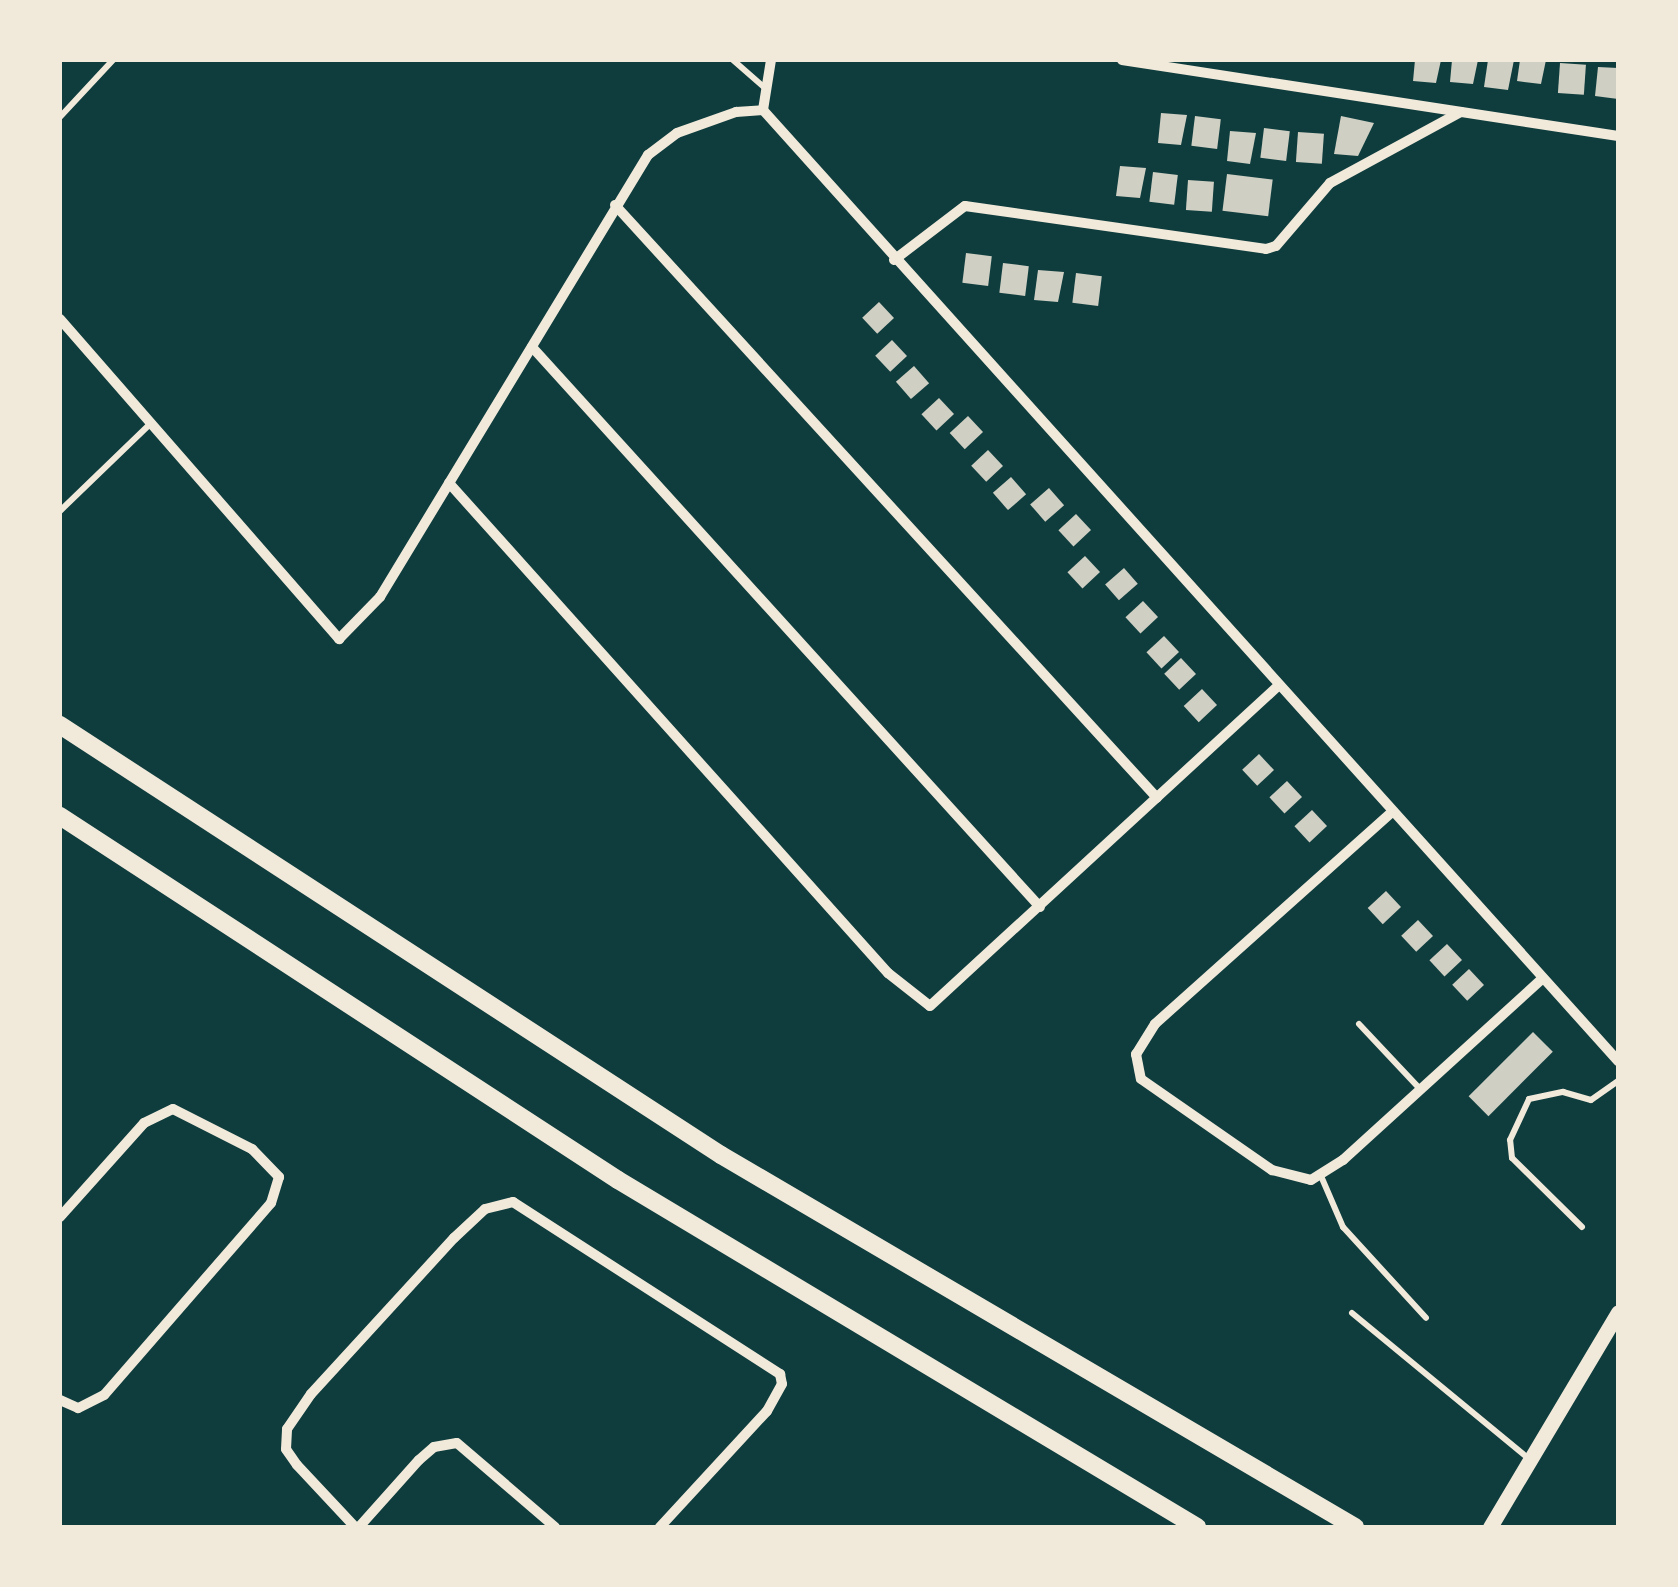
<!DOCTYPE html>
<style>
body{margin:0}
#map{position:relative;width:1678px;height:1587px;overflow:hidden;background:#0f3d3e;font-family:"Fira Sans",sans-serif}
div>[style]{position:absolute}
.building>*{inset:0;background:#cfcfc3;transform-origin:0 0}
.service>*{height:6px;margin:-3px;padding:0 3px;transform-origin:3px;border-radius:3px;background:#f1e9da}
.minor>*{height:10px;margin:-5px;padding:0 5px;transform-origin:5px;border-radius:5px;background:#f1e9da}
.tertiary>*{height:15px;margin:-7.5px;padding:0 7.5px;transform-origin:7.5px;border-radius:7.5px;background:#f1e9da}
.secondary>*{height:18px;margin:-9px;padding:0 9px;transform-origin:9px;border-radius:9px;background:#f1e9da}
span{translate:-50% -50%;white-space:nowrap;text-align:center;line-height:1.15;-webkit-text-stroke:10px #f1e9da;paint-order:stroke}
.frame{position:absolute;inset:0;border:62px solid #f1e9da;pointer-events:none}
</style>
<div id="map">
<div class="building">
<div style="clip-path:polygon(1415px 60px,1441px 60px,1436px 83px,1413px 81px)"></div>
<div style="clip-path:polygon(1452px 60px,1478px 60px,1473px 84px,1450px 82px)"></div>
<div style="clip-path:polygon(1488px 60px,1514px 60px,1508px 90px,1484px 87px)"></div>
<div style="clip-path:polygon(1520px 60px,1546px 60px,1541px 84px,1517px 81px)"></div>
<div style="left:1560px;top:63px;width:26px;height:30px;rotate:4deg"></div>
<div style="clip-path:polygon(1598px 67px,1618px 68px,1618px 99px,1595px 96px)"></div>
<div style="clip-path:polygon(1161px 113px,1187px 115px,1181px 145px,1158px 143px)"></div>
<div style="left:1195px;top:116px;width:26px;height:30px;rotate:7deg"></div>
<div style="clip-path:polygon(1341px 116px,1374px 123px,1358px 156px,1334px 154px)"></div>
<div style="left:1264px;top:128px;width:26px;height:30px;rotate:7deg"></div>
<div style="clip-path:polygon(1230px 131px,1256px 133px,1250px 164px,1227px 161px)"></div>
<div style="left:1298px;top:132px;width:26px;height:30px;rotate:4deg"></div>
<div style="clip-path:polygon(1120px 166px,1146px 168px,1140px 198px,1116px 196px)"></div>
<div style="left:1153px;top:172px;width:25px;height:30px;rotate:7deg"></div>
<div style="left:1227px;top:174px;width:46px;height:37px;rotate:7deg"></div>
<div style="left:1188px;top:180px;width:26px;height:30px;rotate:4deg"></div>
<div style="left:966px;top:253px;width:26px;height:30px;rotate:7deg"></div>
<div style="left:1003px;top:263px;width:26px;height:30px;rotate:7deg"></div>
<div style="clip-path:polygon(1038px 270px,1064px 272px,1058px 302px,1034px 300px)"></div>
<div style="left:1076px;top:273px;width:26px;height:30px;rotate:7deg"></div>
<div style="left:879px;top:302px;width:22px;height:23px;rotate:47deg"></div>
<div style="left:892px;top:340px;width:22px;height:23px;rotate:47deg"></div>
<div style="left:914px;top:366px;width:23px;height:24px;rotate:49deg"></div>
<div style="left:939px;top:398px;width:22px;height:24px;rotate:47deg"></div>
<div style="left:968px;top:416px;width:22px;height:25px;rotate:47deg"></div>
<div style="left:988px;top:450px;width:22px;height:23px;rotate:47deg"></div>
<div style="left:1011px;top:477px;width:23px;height:24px;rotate:49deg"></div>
<div style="left:1049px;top:488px;width:23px;height:25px;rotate:49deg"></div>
<div style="left:1076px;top:514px;width:22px;height:24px;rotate:47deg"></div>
<div style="left:1085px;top:556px;width:22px;height:24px;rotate:47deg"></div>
<div style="left:1124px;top:568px;width:21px;height:25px;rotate:49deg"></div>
<div style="left:1143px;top:601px;width:22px;height:24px;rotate:47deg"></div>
<div style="left:1164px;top:636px;width:22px;height:24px;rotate:47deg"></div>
<div style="left:1181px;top:658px;width:22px;height:23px;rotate:47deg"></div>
<div style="left:1202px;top:689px;width:22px;height:25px;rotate:47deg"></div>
<div style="left:1259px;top:754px;width:22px;height:23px;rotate:47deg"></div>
<div style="left:1287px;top:781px;width:22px;height:24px;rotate:47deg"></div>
<div style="left:1312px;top:810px;width:22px;height:24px;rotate:47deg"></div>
<div style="left:1386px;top:891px;width:22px;height:25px;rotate:47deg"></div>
<div style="left:1418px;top:920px;width:22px;height:23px;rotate:47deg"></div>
<div style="left:1447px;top:944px;width:22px;height:24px;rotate:47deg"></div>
<div style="left:1469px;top:969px;width:22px;height:23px;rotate:47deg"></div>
<div style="left:1533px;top:1032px;width:28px;height:91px;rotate:45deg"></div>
</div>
<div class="service">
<div style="left:733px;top:60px;width:43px;rotate:41.2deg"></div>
<div style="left:60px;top:117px;width:78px;rotate:-47.1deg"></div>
<div style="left:60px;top:511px;width:127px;rotate:-44deg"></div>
<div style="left:1359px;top:1024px;width:88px;rotate:46.8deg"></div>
<div style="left:1321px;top:1176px;width:56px;rotate:66.7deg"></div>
<div style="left:1343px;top:1227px;width:123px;rotate:47.6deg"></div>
<div style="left:1582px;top:1227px;width:98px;rotate:-135.4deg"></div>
<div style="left:1512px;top:1158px;width:18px;rotate:-96deg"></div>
<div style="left:1510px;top:1140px;width:45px;rotate:-65.1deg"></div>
<div style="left:1529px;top:1099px;width:35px;rotate:-12deg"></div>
<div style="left:1563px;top:1092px;width:29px;rotate:16deg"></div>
<div style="left:1591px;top:1100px;width:33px;rotate:-35deg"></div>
<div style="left:1352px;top:1313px;width:228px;rotate:39.5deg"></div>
</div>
<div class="minor">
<div style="left:771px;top:60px;width:51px;rotate:99.1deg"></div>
<div style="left:763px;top:110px;width:1279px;rotate:48.04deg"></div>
<div style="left:1122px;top:60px;width:502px;rotate:8.71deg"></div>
<div style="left:615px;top:205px;width:803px;rotate:47.57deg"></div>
<div style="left:894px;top:260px;width:89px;rotate:-37.3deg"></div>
<div style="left:965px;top:206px;width:304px;rotate:8.1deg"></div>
<div style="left:1266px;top:249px;width:10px;rotate:-17deg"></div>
<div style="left:1276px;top:246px;width:83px;rotate:-49.4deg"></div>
<div style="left:1330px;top:183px;width:149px;rotate:-28.5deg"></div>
<div style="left:60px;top:319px;width:425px;rotate:48.9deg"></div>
<div style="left:339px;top:639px;width:59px;rotate:-45.7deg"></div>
<div style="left:380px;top:597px;width:517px;rotate:-58.77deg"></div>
<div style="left:648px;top:155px;width:36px;rotate:-37deg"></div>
<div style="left:677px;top:133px;width:63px;rotate:-19.6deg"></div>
<div style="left:736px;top:112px;width:27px;rotate:-4deg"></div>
<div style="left:532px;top:347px;width:756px;rotate:47.79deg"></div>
<div style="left:449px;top:483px;width:658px;rotate:48.14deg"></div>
<div style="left:888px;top:973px;width:53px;rotate:38.2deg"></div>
<div style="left:930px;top:1006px;width:473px;rotate:-42.6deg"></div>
<div style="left:1392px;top:812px;width:318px;rotate:138.2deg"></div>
<div style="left:1155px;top:1024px;width:36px;rotate:122deg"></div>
<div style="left:1136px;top:1054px;width:25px;rotate:79deg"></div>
<div style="left:1141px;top:1079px;width:160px;rotate:34.8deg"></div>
<div style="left:1272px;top:1170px;width:40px;rotate:14.4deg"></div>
<div style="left:1311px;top:1180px;width:38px;rotate:-32deg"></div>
<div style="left:1343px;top:1160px;width:270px;rotate:-42.3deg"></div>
<div style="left:60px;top:1217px;width:126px;rotate:-48.2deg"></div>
<div style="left:144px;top:1123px;width:32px;rotate:-26deg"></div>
<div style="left:173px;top:1109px;width:89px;rotate:26.9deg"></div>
<div style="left:252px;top:1149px;width:39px;rotate:46deg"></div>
<div style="left:279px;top:1177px;width:27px;rotate:107deg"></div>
<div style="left:271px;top:1203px;width:254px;rotate:131deg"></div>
<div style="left:104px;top:1395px;width:29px;rotate:153deg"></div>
<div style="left:78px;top:1408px;width:20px;rotate:-156deg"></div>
<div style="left:355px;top:1527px;width:85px;rotate:-133.1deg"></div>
<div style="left:297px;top:1465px;width:19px;rotate:-125deg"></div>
<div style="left:286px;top:1449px;width:20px;rotate:-87deg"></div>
<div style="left:287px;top:1429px;width:42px;rotate:-55.6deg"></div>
<div style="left:311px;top:1394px;width:212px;rotate:-47.5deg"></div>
<div style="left:454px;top:1238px;width:42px;rotate:-43.1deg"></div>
<div style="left:485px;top:1209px;width:29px;rotate:-14deg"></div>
<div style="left:513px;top:1202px;width:318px;rotate:32.8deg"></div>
<div style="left:780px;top:1374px;width:10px;rotate:79deg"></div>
<div style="left:782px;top:1384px;width:31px;rotate:119deg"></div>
<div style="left:767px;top:1411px;width:158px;rotate:132.7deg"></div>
<div style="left:359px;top:1527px;width:90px;rotate:-48.2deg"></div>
<div style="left:419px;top:1460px;width:20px;rotate:-41deg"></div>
<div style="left:434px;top:1447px;width:23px;rotate:-10deg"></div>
<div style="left:457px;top:1443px;width:129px;rotate:40.6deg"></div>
</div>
<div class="tertiary">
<div style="left:1490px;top:1527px;width:250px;rotate:-59.2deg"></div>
</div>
<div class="secondary">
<div style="left:60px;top:725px;width:789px;rotate:33.05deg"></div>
<div style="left:721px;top:1155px;width:735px;rotate:30.4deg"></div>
<div style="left:60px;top:816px;width:666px;rotate:33.12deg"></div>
<div style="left:618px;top:1180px;width:675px;rotate:30.93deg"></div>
</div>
<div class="frame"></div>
</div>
